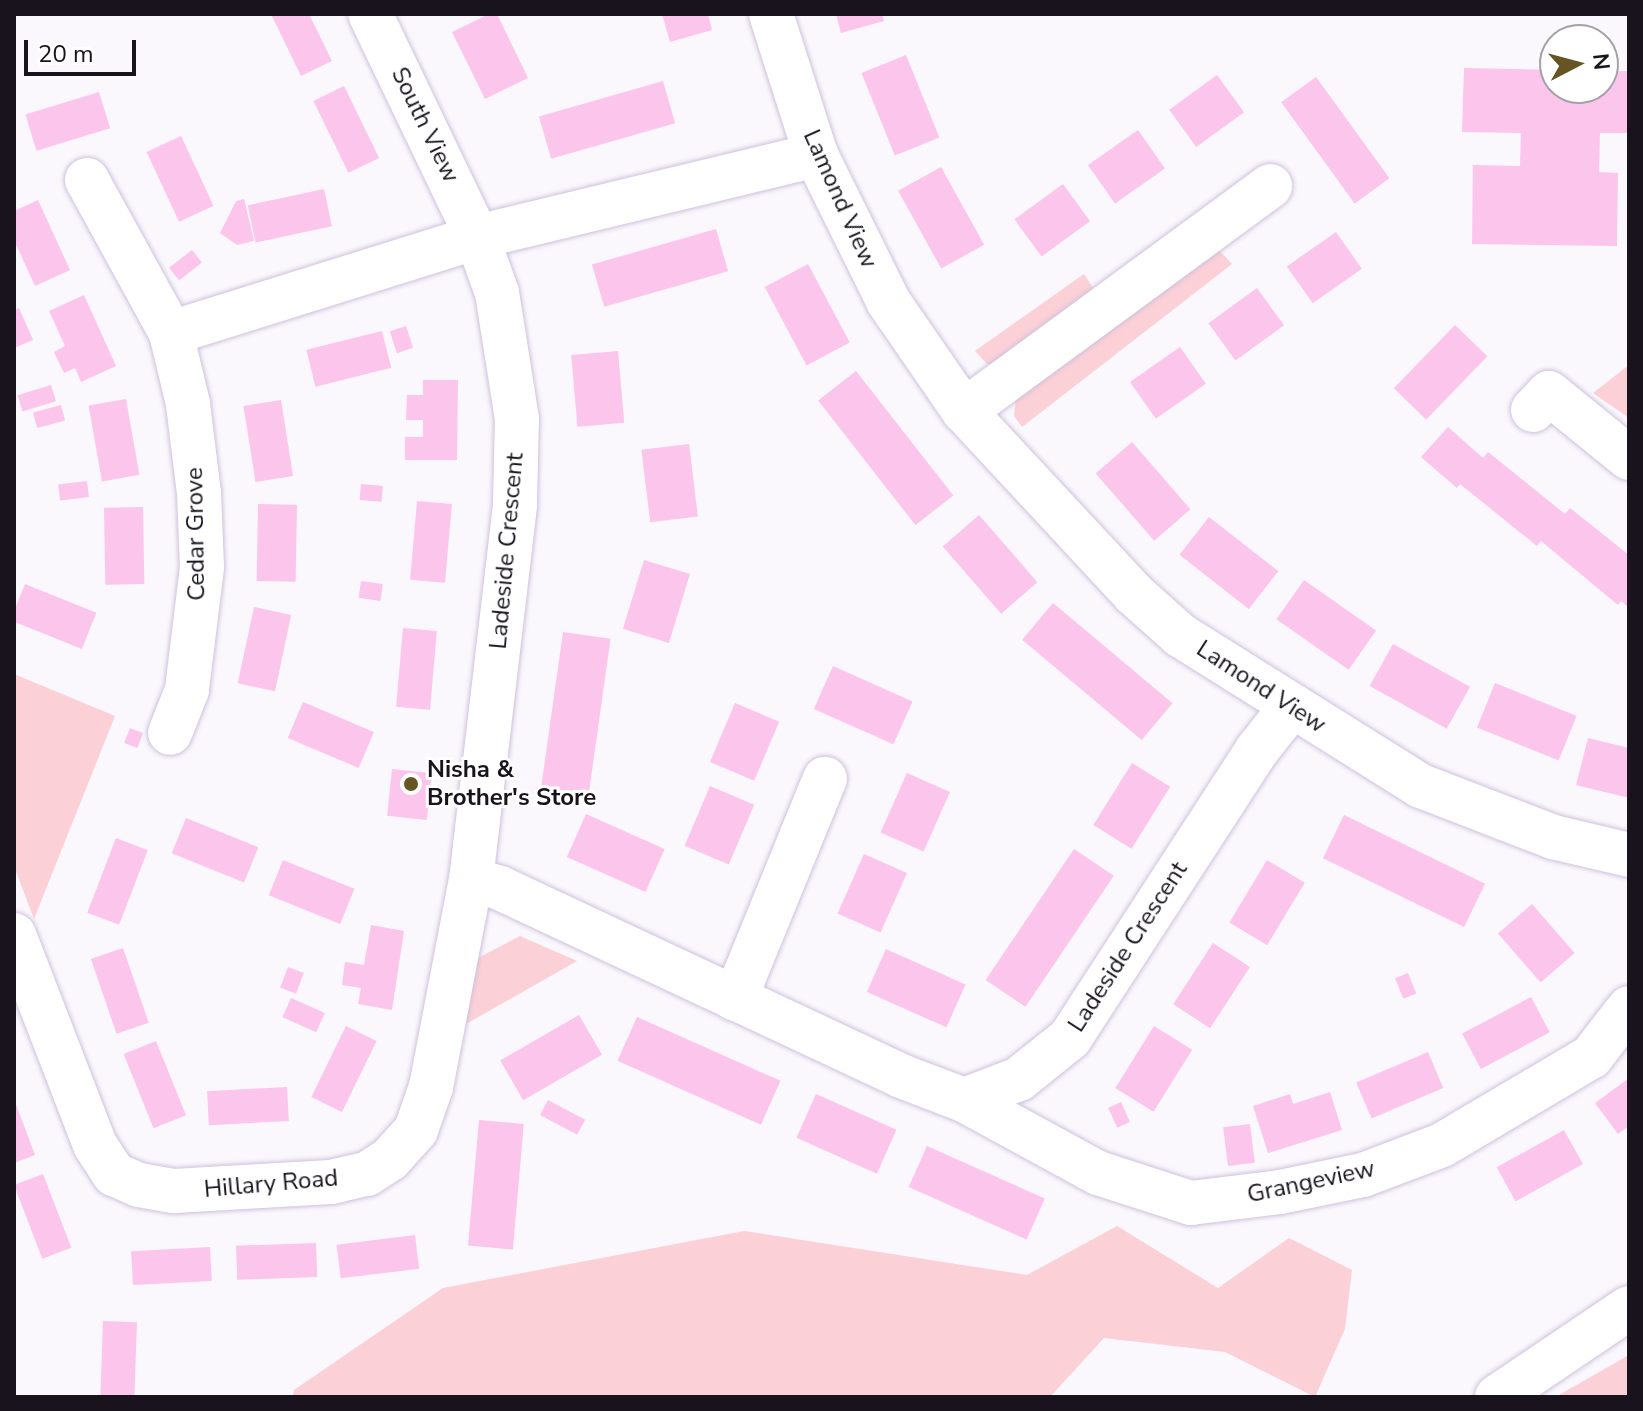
<!DOCTYPE html>
<style>
body{margin:0}
#map{position:relative;width:1643px;height:1411px;overflow:hidden;background:#faf7fd;font-family:"Nunito Sans",sans-serif}
div>[style]{position:absolute}
.green>*{inset:0;background:#fcd0d7}
.building>*{inset:0;background:#fcc5eb;transform-origin:0 0}
.roads{filter:drop-shadow(0 0 2px #cfc1dc) drop-shadow(0 0 2px #cfc1dc)}
.minor>*{height:44px;margin:-22px;padding:0 22px;transform-origin:22px;border-radius:22px;background:#fff}
.dots>*{width:22px;height:22px;translate:-50% -50%;box-sizing:border-box;border:4px solid #fff;border-radius:50%}
span{translate:-50% -50%;white-space:nowrap;text-align:center;line-height:1.15;-webkit-text-stroke:6px #fff;paint-order:stroke}
.street-label{font-size:24px;color:#18131d}
.poi-label{font-size:24px;color:#18131d;font-weight:700}
.left{translate:0 -50%;text-align:left}
.frame{position:absolute;inset:0;border:16px solid #18131d;pointer-events:none}
.north{position:absolute;left:1539px;top:24px;width:80px;height:80px;box-sizing:border-box;background:#fff;border:2px solid #a3a1a5;border-radius:50%;rotate:84deg;font-size:22px;font-weight:700;line-height:32px;text-align:center;color:#18131d}
.north::after{content:'';display:block;margin:auto;width:28px;height:36px;background:#645522;clip-path:polygon(50% 0,100% 100%,50% 72%,0 100%)}
.scale{position:absolute;left:24px;top:40px;width:112px;height:36px;box-sizing:border-box;border:4px solid #18131d;border-top:0;padding-left:10px;font-size:24px;line-height:28px;white-space:nowrap;color:#18131d;-webkit-text-stroke:6px #fff;paint-order:stroke}
</style>
<div id="map">
<div class="green">
<div style="clip-path:polygon(1219px 250px,1232px 264px,1022px 427px,1014px 416px,1016px 397px)"></div>
<div style="clip-path:polygon(1084px 274px,1097px 294px,998px 364px,987px 364px,975px 351px)"></div>
<div style="clip-path:polygon(1629px 365px,1629px 418px,1593px 393px)"></div>
<div style="clip-path:polygon(14px 674px,115px 716px,34px 919px,14px 866px)"></div>
<div style="clip-path:polygon(520px 936px,577px 961px,466px 1024px,478px 958px)"></div>
<div style="clip-path:polygon(1117px 1226px,1218px 1288px,1289px 1238px,1352px 1270px,1345px 1329px,1315px 1397px,1225px 1352px,1104px 1338px,1050px 1397px,293px 1397px,294px 1390px,443px 1288px,744px 1231px,1027px 1275px)"></div>
<div style="clip-path:polygon(1629px 1355px,1629px 1397px,1560px 1397px,1559px 1395px)"></div>
</div>
<div class="building">
<div style="clip-path:polygon(271px 14px,309px 14px,332px 61px,301px 76px)"></div>
<div style="clip-path:polygon(489px 14px,497px 14px,528px 78px,485px 99px,452px 32px)"></div>
<div style="clip-path:polygon(662px 14px,708px 14px,712px 30px,670px 42px)"></div>
<div style="clip-path:polygon(836px 14px,882px 14px,884px 21px,841px 33px)"></div>
<div style="left:906px;top:55px;width:89px;height:48px;rotate:68deg"></div>
<div style="clip-path:polygon(1464px 68px,1555px 70px,1555px 88px,1603px 88px,1603px 71px,1629px 71px,1629px 133px,1600px 133px,1599px 172px,1618px 173px,1617px 246px,1472px 244px,1473px 165px,1520px 166px,1521px 133px,1462px 132px)"></div>
<div style="left:1217px;top:75px;width:46px;height:59px;rotate:54deg"></div>
<div style="left:1316px;top:77px;width:125px;height:43px;rotate:54deg"></div>
<div style="left:663px;top:81px;width:44px;height:129px;rotate:74deg"></div>
<div style="left:344px;top:86px;width:80px;height:34px;rotate:64deg"></div>
<div style="left:99px;top:92px;width:38px;height:77px;rotate:73deg"></div>
<div style="left:1138px;top:130px;width:47px;height:61px;rotate:55deg"></div>
<div style="left:181px;top:136px;width:77px;height:38px;rotate:65deg"></div>
<div style="left:941px;top:167px;width:89px;height:49px;rotate:61deg"></div>
<div style="left:1063px;top:184px;width:46px;height:60px;rotate:54deg"></div>
<div style="left:324px;top:189px;width:38px;height:78px;rotate:78deg"></div>
<div style="clip-path:polygon(244px 199px,254px 241px,237px 245px,220px 233px,236px 201px)"></div>
<div style="clip-path:polygon(38px 200px,70px 270px,35px 286px,14px 240px,14px 211px)"></div>
<div style="left:716px;top:229px;width:44px;height:129px;rotate:74deg"></div>
<div style="left:1336px;top:232px;width:45px;height:60px;rotate:55deg"></div>
<div style="left:192px;top:250px;width:16px;height:29px;rotate:52deg"></div>
<div style="left:808px;top:264px;width:89px;height:49px;rotate:62deg"></div>
<div style="left:1257px;top:288px;width:46px;height:60px;rotate:54deg"></div>
<div style="clip-path:polygon(84px 295px,116px 366px,81px 382px,75px 368px,64px 373px,54px 352px,65px 346px,49px 311px)"></div>
<div style="clip-path:polygon(19px 308px,33px 340px,14px 348px,14px 310px)"></div>
<div style="left:1455px;top:325px;width:45px;height:88px;rotate:44deg"></div>
<div style="left:406px;top:326px;width:23px;height:17px;rotate:72deg"></div>
<div style="left:382px;top:331px;width:38px;height:78px;rotate:76deg"></div>
<div style="left:1180px;top:347px;width:45px;height:61px;rotate:55deg"></div>
<div style="left:618px;top:351px;width:72px;height:47px;rotate:85deg"></div>
<div style="left:856px;top:371px;width:158px;height:48px;rotate:52deg"></div>
<div style="clip-path:polygon(423px 380px,458px 380px,457px 460px,405px 460px,405px 437px,423px 437px,423px 420px,406px 420px,407px 395px,423px 395px)"></div>
<div style="left:51px;top:385px;width:17px;height:35px;rotate:73deg"></div>
<div style="left:126px;top:399px;width:77px;height:38px;rotate:80deg"></div>
<div style="left:281px;top:400px;width:77px;height:38px;rotate:81deg"></div>
<div style="left:61px;top:405px;width:16px;height:29px;rotate:75deg"></div>
<div style="clip-path:polygon(1448px 427px,1483px 458px,1488px 452px,1565px 514px,1570px 508px,1629px 555px,1629px 608px,1621px 601px,1618px 605px,1541px 541px,1537px 546px,1460px 484px,1457px 488px,1421px 457px)"></div>
<div style="left:1132px;top:442px;width:89px;height:48px;rotate:49deg"></div>
<div style="left:689px;top:444px;width:73px;height:48px;rotate:83deg"></div>
<div style="left:87px;top:481px;width:16px;height:29px;rotate:83deg"></div>
<div style="left:361px;top:484px;width:22px;height:16px;rotate:5deg"></div>
<div style="left:417px;top:501px;width:35px;height:79px;rotate:5deg"></div>
<div style="left:258px;top:504px;width:39px;height:77px;rotate:1deg"></div>
<div style="left:143px;top:507px;width:77px;height:39px;rotate:89deg"></div>
<div style="left:979px;top:515px;width:89px;height:48px;rotate:49deg"></div>
<div style="left:1209px;top:517px;width:88px;height:48px;rotate:38deg"></div>
<div style="left:644px;top:560px;width:48px;height:72px;rotate:17deg"></div>
<div style="left:1304px;top:580px;width:88px;height:48px;rotate:35deg"></div>
<div style="left:361px;top:581px;width:22px;height:17px;rotate:8deg"></div>
<div style="left:25px;top:584px;width:77px;height:39px;rotate:22deg"></div>
<div style="left:1053px;top:603px;width:156px;height:48px;rotate:40deg"></div>
<div style="left:254px;top:607px;width:38px;height:78px;rotate:12deg"></div>
<div style="left:403px;top:628px;width:34px;height:79px;rotate:5deg"></div>
<div style="left:563px;top:632px;width:48px;height:158px;rotate:8deg"></div>
<div style="left:1393px;top:644px;width:88px;height:48px;rotate:29deg"></div>
<div style="left:833px;top:666px;width:87px;height:47px;rotate:24deg"></div>
<div style="left:1495px;top:683px;width:88px;height:48px;rotate:22deg"></div>
<div style="left:303px;top:702px;width:77px;height:39px;rotate:23deg"></div>
<div style="left:735px;top:703px;width:48px;height:64px;rotate:23deg"></div>
<div style="left:130px;top:728px;width:14px;height:16px;rotate:21deg"></div>
<div style="clip-path:polygon(1588px 738px,1629px 748px,1629px 798px,1576px 785px)"></div>
<div style="left:1132px;top:763px;width:45px;height:73px;rotate:32deg"></div>
<div style="left:392px;top:769px;width:40px;height:47px;rotate:6deg"></div>
<div style="left:907px;top:773px;width:47px;height:65px;rotate:24deg"></div>
<div style="left:710px;top:786px;width:48px;height:65px;rotate:23deg"></div>
<div style="left:586px;top:814px;width:86px;height:47px;rotate:24deg"></div>
<div style="left:1344px;top:815px;width:157px;height:48px;rotate:26deg"></div>
<div style="left:186px;top:818px;width:78px;height:38px;rotate:22deg"></div>
<div style="left:116px;top:838px;width:34px;height:80px;rotate:21deg"></div>
<div style="left:1074px;top:849px;width:48px;height:158px;rotate:34deg"></div>
<div style="left:864px;top:854px;width:47px;height:65px;rotate:24deg"></div>
<div style="left:283px;top:860px;width:77px;height:38px;rotate:22deg"></div>
<div style="left:1267px;top:860px;width:44px;height:73px;rotate:31deg"></div>
<div style="left:1532px;top:904px;width:65px;height:45px;rotate:49deg"></div>
<div style="clip-path:polygon(371px 925px,404px 931px,392px 1010px,358px 1004px,361px 988px,342px 985px,345px 962px,364px 965px)"></div>
<div style="left:1213px;top:943px;width:44px;height:73px;rotate:33deg"></div>
<div style="left:123px;top:948px;width:79px;height:34px;rotate:71deg"></div>
<div style="left:886px;top:949px;width:87px;height:47px;rotate:24deg"></div>
<div style="left:288px;top:967px;width:17px;height:22px;rotate:21deg"></div>
<div style="left:1408px;top:973px;width:22px;height:14px;rotate:68deg"></div>
<div style="left:1531px;top:997px;width:40px;height:78px;rotate:62deg"></div>
<div style="left:291px;top:998px;width:37px;height:21px;rotate:24deg"></div>
<div style="left:579px;top:1015px;width:46px;height:91px;rotate:60deg"></div>
<div style="left:637px;top:1017px;width:157px;height:48px;rotate:24deg"></div>
<div style="left:346px;top:1026px;width:34px;height:79px;rotate:26deg"></div>
<div style="left:1154px;top:1026px;width:45px;height:73px;rotate:32deg"></div>
<div style="left:156px;top:1041px;width:80px;height:35px;rotate:68deg"></div>
<div style="left:1428px;top:1052px;width:39px;height:78px;rotate:67deg"></div>
<div style="clip-path:polygon(1629px 1078px,1629px 1126px,1618px 1134px,1595px 1103px)"></div>
<div style="left:287px;top:1087px;width:34px;height:80px;rotate:87deg"></div>
<div style="clip-path:polygon(1330px 1092px,1342px 1130px,1268px 1153px,1253px 1106px,1290px 1094px,1293px 1104px)"></div>
<div style="left:816px;top:1094px;width:88px;height:48px;rotate:24deg"></div>
<div style="clip-path:polygon(14px 1099px,35px 1155px,14px 1163px)"></div>
<div style="left:548px;top:1100px;width:42px;height:17px;rotate:28deg"></div>
<div style="left:1121px;top:1102px;width:22px;height:14px;rotate:66deg"></div>
<div style="left:479px;top:1120px;width:45px;height:126px;rotate:5deg"></div>
<div style="left:1250px;top:1124px;width:39px;height:27px;rotate:83deg"></div>
<div style="left:1564px;top:1130px;width:39px;height:77px;rotate:61deg"></div>
<div style="left:927px;top:1146px;width:129px;height:45px;rotate:24deg"></div>
<div style="left:43px;top:1174px;width:79px;height:31px;rotate:69deg"></div>
<div style="left:415px;top:1235px;width:34px;height:79px;rotate:83deg"></div>
<div style="left:316px;top:1243px;width:34px;height:80px;rotate:88deg"></div>
<div style="left:210px;top:1247px;width:34px;height:79px;rotate:87deg"></div>
<div style="left:103px;top:1321px;width:34px;height:76px;rotate:2deg"></div>
</div>
<div class="roads">
<div class="minor">
<div style="left:771px;top:14px;width:148px;rotate:72.3deg"></div>
<div style="left:816px;top:155px;width:163px;rotate:63.7deg"></div>
<div style="left:888px;top:301px;width:134px;rotate:55.4deg"></div>
<div style="left:964px;top:411px;width:250px;rotate:47.1deg"></div>
<div style="left:1134px;top:594px;width:62px;rotate:41.7deg"></div>
<div style="left:1180px;top:635px;width:284px;rotate:32.1deg"></div>
<div style="left:1421px;top:786px;width:142px;rotate:21.1deg"></div>
<div style="left:1553px;top:837px;width:78px;rotate:13.3deg"></div>
<div style="left:87px;top:180px;width:175px;rotate:61.2deg"></div>
<div style="left:171px;top:333px;width:73px;rotate:76.5deg"></div>
<div style="left:188px;top:404px;width:90px;rotate:83deg"></div>
<div style="left:199px;top:493px;width:74px;rotate:87.7deg"></div>
<div style="left:202px;top:567px;width:124px;rotate:97deg"></div>
<div style="left:187px;top:690px;width:46px;rotate:111.6deg"></div>
<div style="left:171px;top:333px;width:321px;rotate:-17.4deg"></div>
<div style="left:477px;top:237px;width:349px;rotate:-13.6deg"></div>
<div style="left:1533px;top:410px;width:23px;rotate:-47deg"></div>
<div style="left:1549px;top:393px;width:103px;rotate:39.1deg"></div>
<div style="left:964px;top:411px;width:380px;rotate:-36.3deg"></div>
<div style="left:471px;top:880px;width:30px;rotate:15deg"></div>
<div style="left:500px;top:888px;width:443px;rotate:25.1deg"></div>
<div style="left:901px;top:1076px;width:67px;rotate:20.9deg"></div>
<div style="left:964px;top:1100px;width:59px;rotate:-20.9deg"></div>
<div style="left:1019px;top:1079px;width:65px;rotate:-38.8deg"></div>
<div style="left:1070px;top:1038px;width:343px;rotate:-57deg"></div>
<div style="left:1257px;top:750px;width:55px;rotate:-51.7deg"></div>
<div style="left:14px;top:935px;width:225px;rotate:68.9deg"></div>
<div style="left:95px;top:1145px;width:35px;rotate:57deg"></div>
<div style="left:114px;top:1174px;width:27px;rotate:24deg"></div>
<div style="left:139px;top:1185px;width:36px;rotate:10deg"></div>
<div style="left:174px;top:1191px;width:157px;rotate:-3.3deg"></div>
<div style="left:331px;top:1182px;width:37px;rotate:-13deg"></div>
<div style="left:367px;top:1174px;width:27px;rotate:-33deg"></div>
<div style="left:390px;top:1159px;width:39px;rotate:-48deg"></div>
<div style="left:416px;top:1130px;width:46px;rotate:-70.8deg"></div>
<div style="left:431px;top:1087px;width:211px;rotate:-79.1deg"></div>
<div style="left:471px;top:880px;width:379px;rotate:-83.3deg"></div>
<div style="left:515px;top:504px;width:85px;rotate:-88.7deg"></div>
<div style="left:517px;top:419px;width:128px;rotate:-99deg"></div>
<div style="left:497px;top:293px;width:59px;rotate:-109.7deg"></div>
<div style="left:477px;top:237px;width:247px;rotate:-115.6deg"></div>
<div style="left:735px;top:999px;width:238px;rotate:-67.8deg"></div>
<div style="left:964px;top:1100px;width:153px;rotate:28.6deg"></div>
<div style="left:1098px;top:1173px;width:98px;rotate:17.9deg"></div>
<div style="left:1191px;top:1203px;width:90px;rotate:-7deg"></div>
<div style="left:1280px;top:1192px;width:85px;rotate:-11.6deg"></div>
<div style="left:1363px;top:1175px;width:85px;rotate:-20.8deg"></div>
<div style="left:1442px;top:1145px;width:173px;rotate:-30.6deg"></div>
<div style="left:1591px;top:1057px;width:62px;rotate:-52.2deg"></div>
<div style="left:1497px;top:1397px;width:159px;rotate:-34deg"></div>
</div>
</div>
<div class="dots">
<div style="left:411px;top:784px;background:#645522"></div>
</div>
<div class="street-label">
<span style="left:425px;top:125px;rotate:64deg">South View</span>
<span style="left:840px;top:199px;rotate:66deg">Lamond View</span>
<span style="left:196px;top:534px;rotate:-91deg">Cedar Grove</span>
<span style="left:507px;top:551px;rotate:-85deg">Ladeside Crescent</span>
<span style="left:1261px;top:687px;rotate:33deg">Lamond View</span>
<span style="left:1128px;top:947px;rotate:-57deg">Ladeside Crescent</span>
<span style="left:1311px;top:1182px;rotate:-12deg">Grangeview</span>
<span style="left:271px;top:1184px;rotate:-5deg">Hillary Road</span>
</div>
<div class="poi-label">
<span class="left" style="left:427px;top:784px">Nisha &amp;<br>Brother's Store</span>
</div>
<div class="frame"></div>
<div class="north">N</div>
<div class="scale">20 m</div>
</div>
